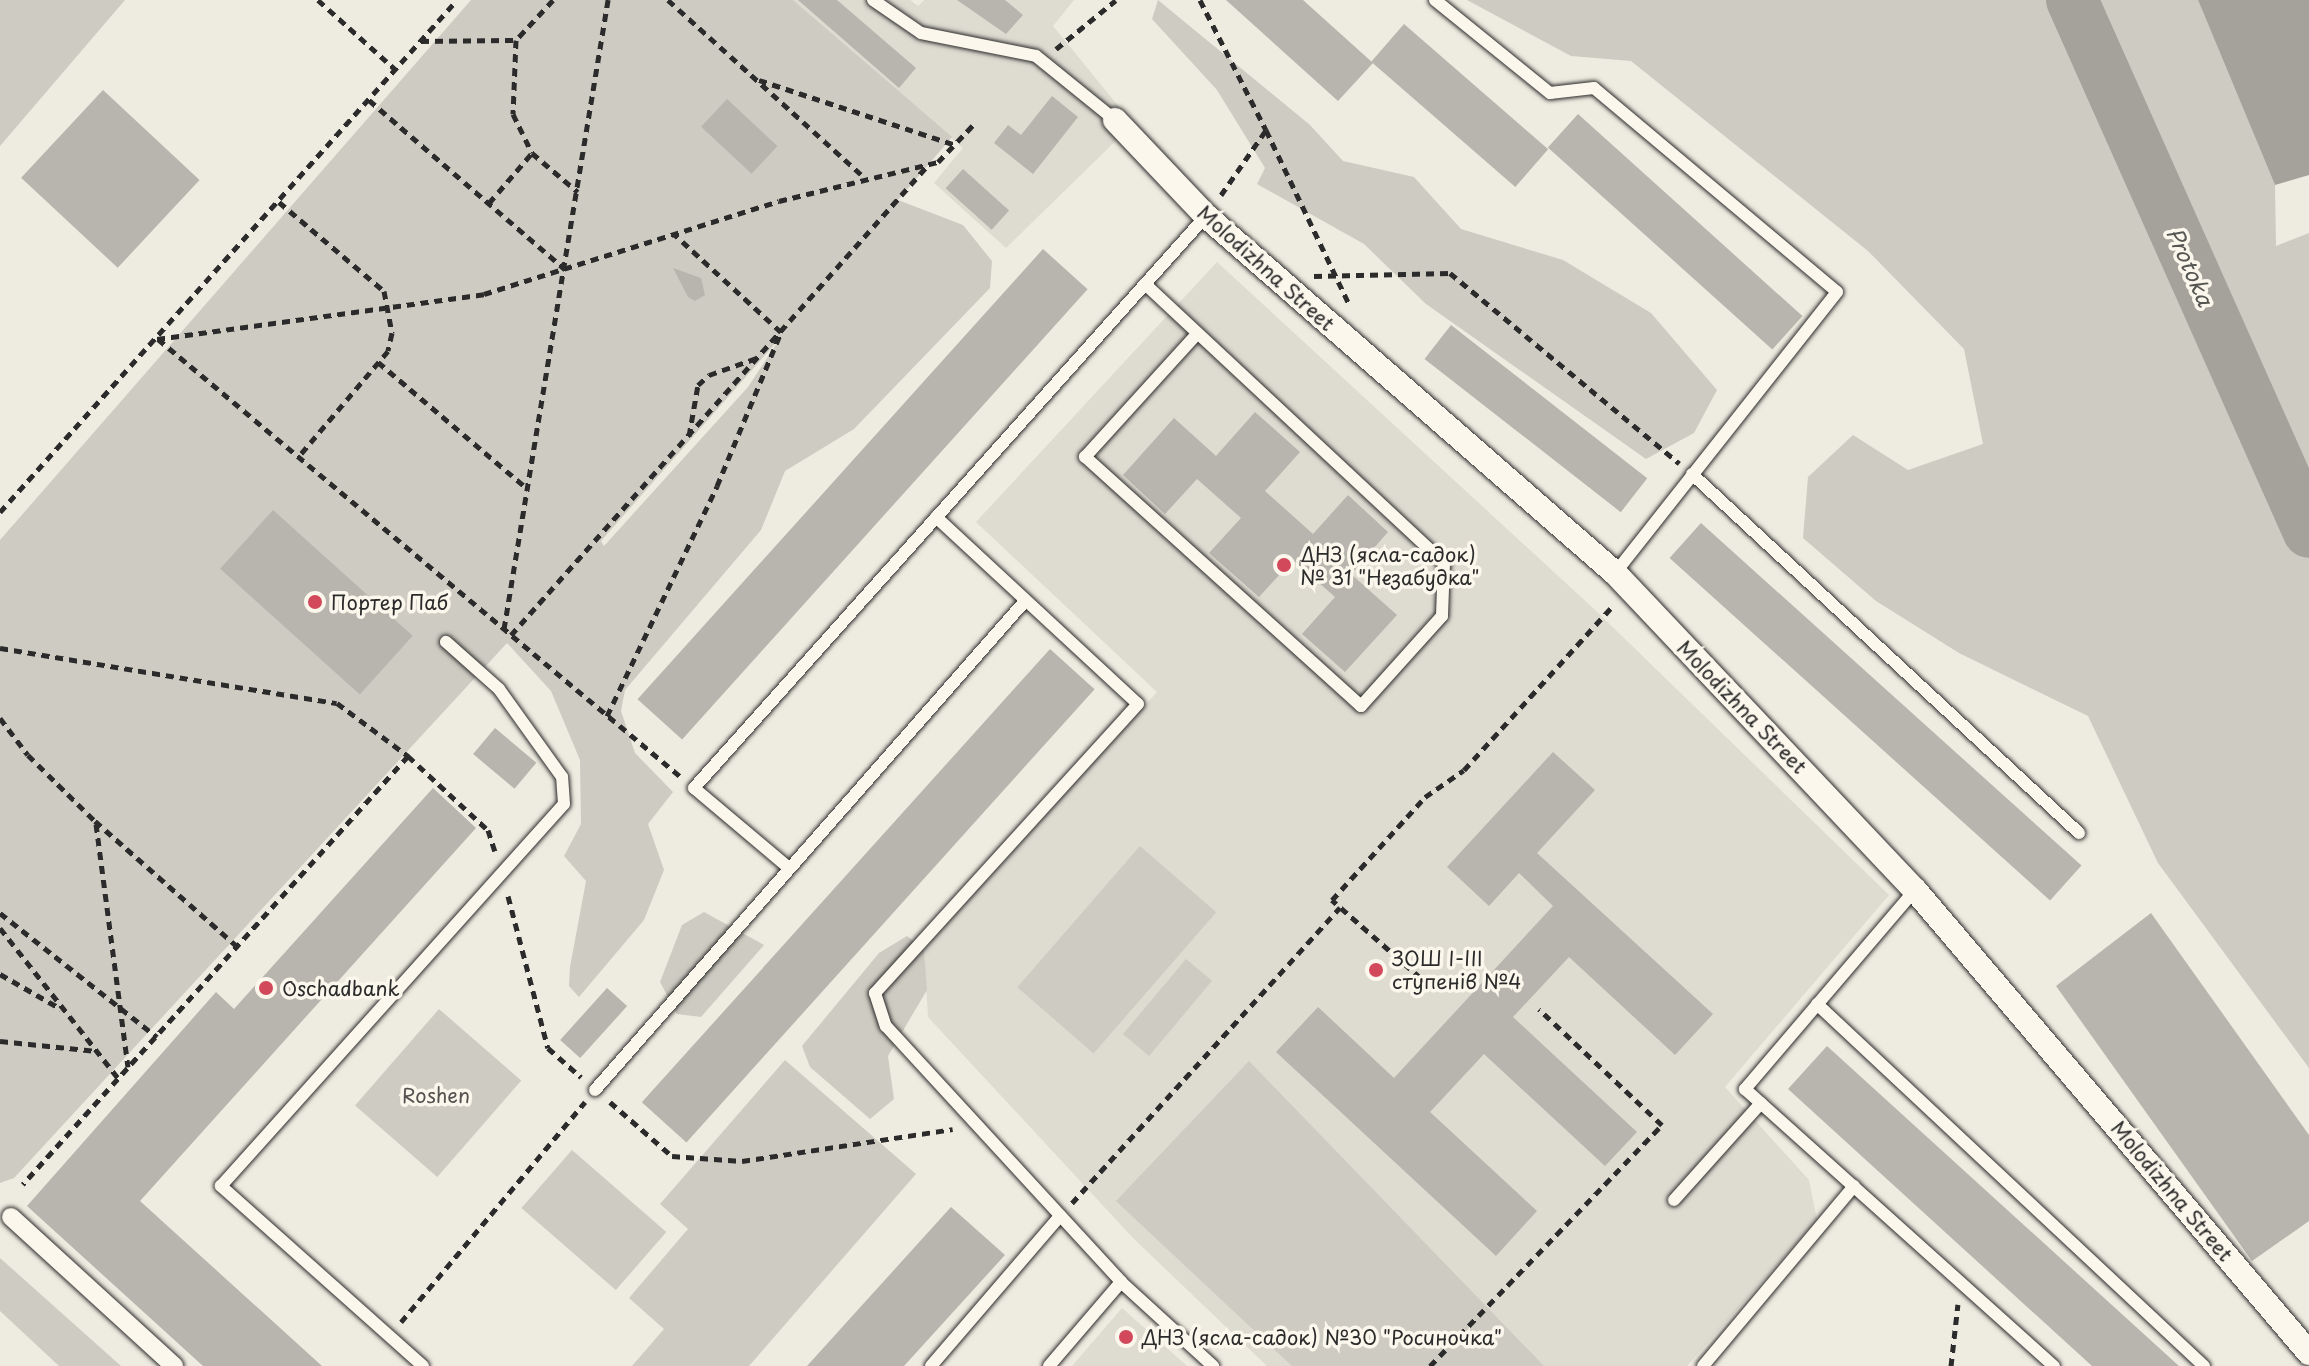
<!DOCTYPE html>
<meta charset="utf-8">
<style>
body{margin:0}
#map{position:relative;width:2309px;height:1366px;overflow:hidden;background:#eeebe0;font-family:"Playpen Sans",sans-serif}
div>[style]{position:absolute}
.built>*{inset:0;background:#dedbd1}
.green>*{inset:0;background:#cecbc2;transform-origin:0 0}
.water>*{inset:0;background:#a4a29a}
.river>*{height:52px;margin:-26px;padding:0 26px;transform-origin:26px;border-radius:26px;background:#a4a29a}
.building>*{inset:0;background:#b8b5ae;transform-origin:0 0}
.path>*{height:5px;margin-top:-2.5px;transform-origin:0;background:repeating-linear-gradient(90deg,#2b2b2b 0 8px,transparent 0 14px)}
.roads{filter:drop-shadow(0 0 2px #2b2b2b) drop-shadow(0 0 2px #2b2b2b)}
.service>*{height:12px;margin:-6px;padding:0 6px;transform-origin:6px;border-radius:6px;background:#fbf7ec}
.pedestrian>*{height:18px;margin:-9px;padding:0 9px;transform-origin:9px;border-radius:9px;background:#fbf7ec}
.minor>*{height:24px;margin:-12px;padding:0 12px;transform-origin:12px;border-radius:12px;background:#fbf7ec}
.dots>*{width:22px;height:22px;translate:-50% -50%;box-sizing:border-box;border:4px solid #fbf7ec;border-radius:50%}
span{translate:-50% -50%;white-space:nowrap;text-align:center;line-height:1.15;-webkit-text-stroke:7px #fbf7ec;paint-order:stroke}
.street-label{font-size:20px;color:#2b2b2b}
.poi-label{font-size:20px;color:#2b2b2b}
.left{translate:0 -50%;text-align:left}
.park-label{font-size:20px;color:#545351}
.water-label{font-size:22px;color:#555552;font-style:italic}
</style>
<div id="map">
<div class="built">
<div style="clip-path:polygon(793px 0,910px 0,918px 6px,924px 0,1074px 0,1053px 26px,1133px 124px,1006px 248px,934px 183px,963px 148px)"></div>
<div style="clip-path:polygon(1217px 262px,1594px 609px,1889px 895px,1725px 1087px,1809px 1180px,1817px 1220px,1687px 1366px,1267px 1366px,1134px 1239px,928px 1017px,924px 949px,1157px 692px,976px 522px)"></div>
<div style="clip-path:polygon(1122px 1308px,1187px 1366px,1072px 1366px)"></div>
</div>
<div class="green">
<div style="clip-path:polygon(0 0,125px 0,0 146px)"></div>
<div style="clip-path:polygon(evenodd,471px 0,793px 0,952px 137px,898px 200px,963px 225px,992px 261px,990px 288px,854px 429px,785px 471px,761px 530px,625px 690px,621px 711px,635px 753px,673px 792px,648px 824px,664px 870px,644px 920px,579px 997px,569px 986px,570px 967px,586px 881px,564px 856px,581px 824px,580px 760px,551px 691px,507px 643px,14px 1178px,0 1183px,0 540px,471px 0,781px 337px,748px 387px,604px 546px,601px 541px,781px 337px)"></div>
<div style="clip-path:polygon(1158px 0,1310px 125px,1343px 161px,1414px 177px,1461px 229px,1563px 260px,1651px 313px,1717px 390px,1694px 433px,1646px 459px,1426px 304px,1364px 244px,1257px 184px,1265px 168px,1217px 90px,1152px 19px)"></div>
<div style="clip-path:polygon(1467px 0,2198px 0,2275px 185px,2276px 246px,2309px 233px,2309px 1068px,2158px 863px,2088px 716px,1959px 653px,1876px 601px,1803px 538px,1808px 477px,1853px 435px,1908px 470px,1983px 444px,1964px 349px,1868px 251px,1631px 61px,1571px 56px)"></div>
<div style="left:1140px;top:846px;width:101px;height:187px;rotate:41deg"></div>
<div style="clip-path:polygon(704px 912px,764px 945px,701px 1017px,677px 1014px,660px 982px,682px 925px)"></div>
<div style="clip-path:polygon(907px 936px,924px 949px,927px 990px,888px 1056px,894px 1099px,870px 1119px,810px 1067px,802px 1046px,879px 953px)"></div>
<div style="left:1186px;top:959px;width:34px;height:98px;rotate:40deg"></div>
<div style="left:439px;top:1009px;width:109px;height:128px;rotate:41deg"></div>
<div style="clip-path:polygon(785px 1060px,916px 1174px,749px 1366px,632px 1366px,664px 1329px,629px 1298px,688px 1229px,660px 1204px)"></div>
<div style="clip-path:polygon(1249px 1061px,1544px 1366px,1292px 1366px,1116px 1201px)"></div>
<div style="left:572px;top:1150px;width:125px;height:77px;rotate:41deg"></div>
<div style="clip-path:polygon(0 1258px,121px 1366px,59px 1366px,0 1311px)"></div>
</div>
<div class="water">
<div style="clip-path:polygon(2198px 0,2309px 0,2309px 175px,2275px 185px)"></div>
</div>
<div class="river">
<div style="left:2072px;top:0;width:582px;rotate:65.99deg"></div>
</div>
<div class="building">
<div style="clip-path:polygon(798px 0,837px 0,916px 68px,899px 88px)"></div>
<div style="clip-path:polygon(957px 0,1005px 0,1023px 15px,1006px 34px)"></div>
<div style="clip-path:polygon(1226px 0,1303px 0,1373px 63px,1338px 101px)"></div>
<div style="left:1404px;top:24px;width:191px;height:50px;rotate:41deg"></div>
<div style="left:103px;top:90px;width:132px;height:120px;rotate:43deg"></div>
<div style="clip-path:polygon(1052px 96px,1078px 117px,1033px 174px,994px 143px,1008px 125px,1021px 135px)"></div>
<div style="left:727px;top:99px;width:69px;height:38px;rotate:43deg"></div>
<div style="left:1578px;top:114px;width:302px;height:45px;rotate:42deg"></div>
<div style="left:963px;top:169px;width:62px;height:26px;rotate:42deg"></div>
<div style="left:1043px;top:249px;width:60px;height:606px;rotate:42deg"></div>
<div style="clip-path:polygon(673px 268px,701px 278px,705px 295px,695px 301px,688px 297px)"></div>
<div style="left:1451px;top:325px;width:249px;height:43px;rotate:38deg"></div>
<div style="clip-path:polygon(1255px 412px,1300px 452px,1265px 491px,1313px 534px,1348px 495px,1388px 532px,1351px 574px,1397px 615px,1345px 672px,1302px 634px,1335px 597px,1293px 560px,1259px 597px,1209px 553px,1241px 518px,1197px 479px,1165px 514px,1123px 475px,1174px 418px,1216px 456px)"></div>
<div style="left:273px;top:510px;width:188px;height:79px;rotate:42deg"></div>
<div style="left:1701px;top:523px;width:512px;height:47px;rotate:42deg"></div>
<div style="left:1050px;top:649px;width:60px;height:610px;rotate:42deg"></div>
<div style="left:495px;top:728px;width:54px;height:34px;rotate:40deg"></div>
<div style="clip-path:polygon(1553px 752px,1595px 790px,1537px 853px,1713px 1014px,1675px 1055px,1569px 957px,1513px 1017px,1637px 1132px,1605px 1166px,1484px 1054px,1430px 1112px,1537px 1211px,1496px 1256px,1276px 1052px,1318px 1007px,1394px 1078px,1553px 906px,1519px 873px,1489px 906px,1447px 867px)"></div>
<div style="clip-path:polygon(433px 788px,476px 828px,140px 1201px,322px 1366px,203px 1366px,27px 1206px,216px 992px,234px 1009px)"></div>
<div style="clip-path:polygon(2151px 913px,2309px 1135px,2309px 1221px,2252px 1261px,2056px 986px)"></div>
<div style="left:607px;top:988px;width:27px;height:70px;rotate:42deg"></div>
<div style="clip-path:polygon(1827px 1046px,2179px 1366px,2092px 1366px,1788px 1089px)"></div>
<div style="clip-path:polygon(951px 1207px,1005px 1255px,904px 1366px,807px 1366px)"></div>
</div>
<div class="path">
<div style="left:318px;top:0;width:105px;rotate:41.9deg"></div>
<div style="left:553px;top:0;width:54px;rotate:132.8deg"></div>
<div style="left:516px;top:40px;width:74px;rotate:92.3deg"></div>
<div style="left:513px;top:114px;width:43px;rotate:64deg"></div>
<div style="left:532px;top:153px;width:60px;rotate:40.3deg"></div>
<div style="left:668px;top:0;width:267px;rotate:42.1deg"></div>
<div style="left:1200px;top:0;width:146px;rotate:63.1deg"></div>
<div style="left:421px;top:41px;width:95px;rotate:-0.6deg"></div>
<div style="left:1056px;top:49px;width:77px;rotate:-39.2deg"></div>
<div style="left:759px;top:80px;width:206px;rotate:18.3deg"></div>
<div style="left:369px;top:100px;width:259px;rotate:40.8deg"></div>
<div style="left:1221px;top:195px;width:79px;rotate:-55.3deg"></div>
<div style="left:1266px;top:130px;width:195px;rotate:64.5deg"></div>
<div style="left:279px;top:202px;width:138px;rotate:40.3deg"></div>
<div style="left:384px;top:291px;width:43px;rotate:79.2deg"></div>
<div style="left:392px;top:333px;width:18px;rotate:103deg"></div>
<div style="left:388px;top:351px;width:139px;rotate:130.3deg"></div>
<div style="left:489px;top:203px;width:66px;rotate:-49.3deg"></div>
<div style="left:1314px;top:276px;width:136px;rotate:-1.3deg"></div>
<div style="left:1450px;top:273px;width:298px;rotate:39.7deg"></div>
<div style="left:157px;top:339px;width:330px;rotate:-7.8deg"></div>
<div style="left:484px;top:294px;width:309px;rotate:-17.5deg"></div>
<div style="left:779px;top:201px;width:164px;rotate:-13.8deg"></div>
<div style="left:938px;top:162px;width:54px;rotate:-46.5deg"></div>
<div style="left:158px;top:339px;width:682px;rotate:39.95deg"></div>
<div style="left:378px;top:362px;width:197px;rotate:40.3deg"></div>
<div style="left:689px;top:436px;width:52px;rotate:-80deg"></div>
<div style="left:698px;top:385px;width:15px;rotate:-42deg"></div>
<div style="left:709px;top:375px;width:51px;rotate:-19.5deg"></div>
<div style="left:0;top:512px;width:686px;rotate:-48.25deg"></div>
<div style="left:504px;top:629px;width:638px;rotate:-80.61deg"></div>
<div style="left:511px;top:635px;width:628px;rotate:-48.42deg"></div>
<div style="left:0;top:648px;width:341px;rotate:9.3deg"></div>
<div style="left:337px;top:703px;width:89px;rotate:36.7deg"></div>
<div style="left:408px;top:756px;width:576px;rotate:131.97deg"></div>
<div style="left:607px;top:716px;width:255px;rotate:-64.4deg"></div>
<div style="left:717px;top:486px;width:167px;rotate:-67.4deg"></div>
<div style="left:781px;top:332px;width:144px;rotate:-137.5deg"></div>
<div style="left:0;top:718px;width:46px;rotate:52.9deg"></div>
<div style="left:28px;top:755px;width:94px;rotate:44.6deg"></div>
<div style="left:95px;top:821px;width:191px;rotate:41.4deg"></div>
<div style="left:408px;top:756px;width:109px;rotate:42.8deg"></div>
<div style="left:488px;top:830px;width:22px;rotate:72deg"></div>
<div style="left:96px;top:824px;width:245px;rotate:82.5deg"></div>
<div style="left:508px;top:896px;width:157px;rotate:75.3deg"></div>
<div style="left:548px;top:1048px;width:44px;rotate:41.3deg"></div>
<div style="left:0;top:913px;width:200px;rotate:38.3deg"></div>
<div style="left:0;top:928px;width:191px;rotate:51.8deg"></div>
<div style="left:0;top:974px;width:70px;rotate:29.8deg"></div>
<div style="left:1431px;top:987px;width:132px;rotate:-138.7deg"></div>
<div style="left:1332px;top:900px;width:139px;rotate:-47.9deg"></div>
<div style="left:1425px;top:797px;width:47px;rotate:-34.7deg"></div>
<div style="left:1464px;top:770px;width:220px;rotate:-47.8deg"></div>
<div style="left:0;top:1041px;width:97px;rotate:5.9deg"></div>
<div style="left:610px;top:1102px;width:82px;rotate:41.1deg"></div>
<div style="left:672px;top:1156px;width:70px;rotate:4.1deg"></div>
<div style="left:742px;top:1161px;width:213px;rotate:-8.6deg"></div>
<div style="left:1072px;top:1203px;width:399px;rotate:-47.8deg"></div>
<div style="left:401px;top:1322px;width:287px;rotate:-50.1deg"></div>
<div style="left:1430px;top:1366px;width:335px;rotate:-46.1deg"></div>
<div style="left:1662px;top:1125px;width:169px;rotate:-136.7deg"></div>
<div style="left:1951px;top:1366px;width:62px;rotate:-83.6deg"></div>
</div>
<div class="roads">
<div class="service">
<div style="left:873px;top:0;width:58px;rotate:34.5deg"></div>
<div style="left:921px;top:33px;width:117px;rotate:11.3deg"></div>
<div style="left:1036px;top:56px;width:102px;rotate:39deg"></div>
<div style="left:1435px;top:0;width:148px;rotate:39deg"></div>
<div style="left:1550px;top:93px;width:44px;rotate:-6.5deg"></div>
<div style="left:1594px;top:88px;width:317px;rotate:40deg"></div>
<div style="left:1837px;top:292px;width:358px;rotate:128.3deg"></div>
<div style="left:1145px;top:284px;width:409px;rotate:43deg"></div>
<div style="left:1444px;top:563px;width:53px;rotate:92.2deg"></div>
<div style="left:1442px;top:616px;width:121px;rotate:132deg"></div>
<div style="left:1361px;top:706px;width:372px;rotate:-137.9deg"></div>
<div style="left:1085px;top:457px;width:166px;rotate:-47.7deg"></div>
<div style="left:1692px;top:474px;width:528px;rotate:42.85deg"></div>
<div style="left:936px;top:517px;width:275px;rotate:42.8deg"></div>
<div style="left:1138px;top:704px;width:391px;rotate:132.3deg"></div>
<div style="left:875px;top:993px;width:35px;rotate:72deg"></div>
<div style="left:886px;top:1026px;width:348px;rotate:47.4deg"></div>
<div style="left:1121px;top:1282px;width:125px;rotate:42.4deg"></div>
<div style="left:789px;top:868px;width:124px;rotate:-139.9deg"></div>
<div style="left:694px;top:788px;width:768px;rotate:-48.17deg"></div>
<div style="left:1915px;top:890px;width:262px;rotate:130.5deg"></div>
<div style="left:1745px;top:1089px;width:415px;rotate:41.9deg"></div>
<div style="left:1817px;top:1004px;width:530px;rotate:43.09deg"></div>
<div style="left:595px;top:1090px;width:651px;rotate:-48.67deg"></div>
<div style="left:1674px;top:1200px;width:130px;rotate:-48.1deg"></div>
<div style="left:423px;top:1366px;width:271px;rotate:-138.3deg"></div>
<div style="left:221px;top:1186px;width:513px;rotate:-48.08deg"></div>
<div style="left:564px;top:804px;width:27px;rotate:-94deg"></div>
<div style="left:562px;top:777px;width:108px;rotate:-125.6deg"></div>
<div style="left:499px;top:689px;width:71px;rotate:-138.4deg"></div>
<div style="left:931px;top:1366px;width:198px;rotate:-49.3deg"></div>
<div style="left:1049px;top:1366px;width:111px;rotate:-49.4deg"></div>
<div style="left:1703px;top:1366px;width:235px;rotate:-50deg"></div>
</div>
<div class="pedestrian">
<div style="left:11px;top:1217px;width:221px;rotate:42.4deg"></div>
</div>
<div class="minor">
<div style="left:1115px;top:120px;width:132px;rotate:46.5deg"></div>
<div style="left:1206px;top:216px;width:543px;rotate:41.12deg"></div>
<div style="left:1615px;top:573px;width:436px;rotate:46.6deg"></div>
<div style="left:1915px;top:890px;width:608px;rotate:49.6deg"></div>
</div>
</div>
<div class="dots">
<div style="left:1284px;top:565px;background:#d1495b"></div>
<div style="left:315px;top:602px;background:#d1495b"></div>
<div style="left:1376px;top:970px;background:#d1495b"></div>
<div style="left:266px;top:988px;background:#d1495b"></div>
<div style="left:1126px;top:1337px;background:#d1495b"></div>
</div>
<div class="street-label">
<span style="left:1266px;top:268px;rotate:42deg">Molodizhna Street</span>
<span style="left:1742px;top:707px;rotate:46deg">Molodizhna Street</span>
<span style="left:2172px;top:1191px;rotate:50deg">Molodizhna Street</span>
</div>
<div class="poi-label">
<span class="left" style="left:1300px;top:566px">ДНЗ (ясла-садок)<br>№ 31 "Незабудка"</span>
<span class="left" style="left:331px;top:602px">Портер Паб</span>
<span class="left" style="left:1392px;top:970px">ЗОШ І-ІІІ<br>ступенів №4</span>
<span class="left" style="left:282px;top:988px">Oschadbank</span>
<span class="left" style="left:1142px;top:1337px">ДНЗ (ясла-садок) №30 "Росиночка"</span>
</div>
<div class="park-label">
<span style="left:436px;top:1095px">Roshen</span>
</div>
<div class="water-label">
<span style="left:2191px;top:266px;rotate:66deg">Protoka</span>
</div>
</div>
